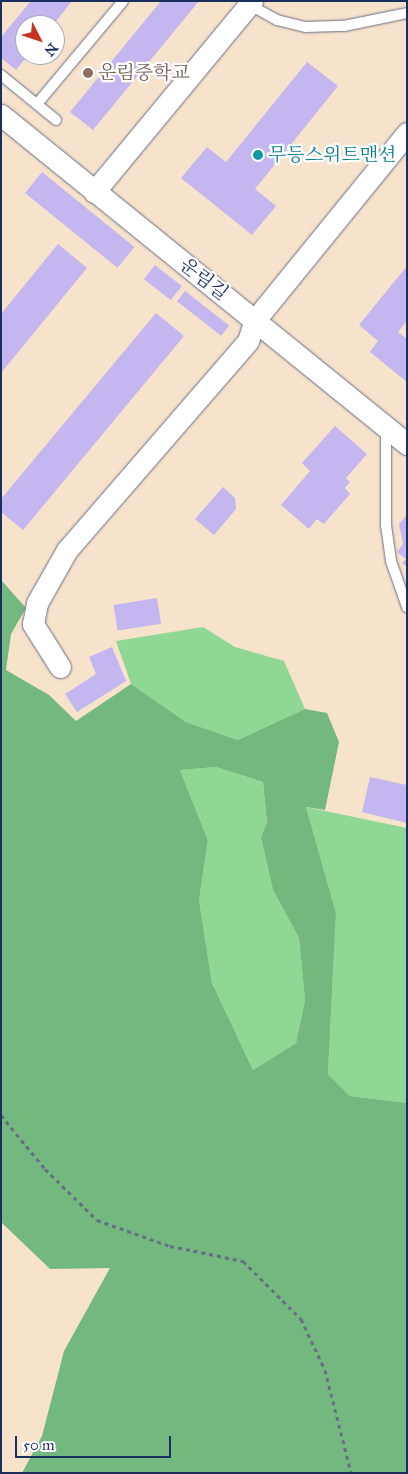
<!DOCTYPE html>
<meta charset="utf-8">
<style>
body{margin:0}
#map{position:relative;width:408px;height:1474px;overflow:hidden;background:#f7e2cc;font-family:"IM FELL Great Primer","Noto Serif KR",serif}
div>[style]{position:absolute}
.green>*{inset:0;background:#8fd894}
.forest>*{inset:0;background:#73b87e}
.building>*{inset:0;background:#c4b6ee;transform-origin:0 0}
.path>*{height:3px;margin-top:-1.5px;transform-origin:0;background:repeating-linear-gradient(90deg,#686e84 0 4px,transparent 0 8px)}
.roads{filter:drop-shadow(0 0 1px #686e84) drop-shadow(0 0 1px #686e84)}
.service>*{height:10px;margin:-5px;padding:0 5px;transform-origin:5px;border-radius:5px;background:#fff}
.minor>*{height:21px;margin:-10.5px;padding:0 10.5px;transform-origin:10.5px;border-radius:10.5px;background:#fff}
.dots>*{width:14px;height:14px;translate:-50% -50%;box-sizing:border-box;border:2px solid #fff;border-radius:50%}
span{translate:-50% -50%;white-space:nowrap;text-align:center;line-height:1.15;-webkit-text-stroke:4.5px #fff;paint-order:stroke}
.education-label{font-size:19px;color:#785e54}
.left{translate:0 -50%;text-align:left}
.culture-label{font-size:19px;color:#0d838f}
.street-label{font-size:19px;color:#1b2f5e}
.frame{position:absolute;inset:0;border:2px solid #1b2f5e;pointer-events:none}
.north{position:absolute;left:15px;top:15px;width:50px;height:50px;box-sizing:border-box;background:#fff;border:1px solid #a4acbf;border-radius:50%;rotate:131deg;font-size:14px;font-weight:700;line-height:20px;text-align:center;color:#1b2f5e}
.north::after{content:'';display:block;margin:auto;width:18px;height:22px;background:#c8321e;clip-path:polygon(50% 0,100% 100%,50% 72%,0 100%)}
.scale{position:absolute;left:15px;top:1436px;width:156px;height:22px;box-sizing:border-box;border:2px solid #1b2f5e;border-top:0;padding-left:6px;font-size:15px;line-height:18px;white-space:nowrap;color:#1b2f5e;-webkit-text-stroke:4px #fff;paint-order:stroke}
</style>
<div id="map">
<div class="green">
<div style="clip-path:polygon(203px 627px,235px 647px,284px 661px,305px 709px,238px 740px,186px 722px,131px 684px,116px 641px)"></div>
<div style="clip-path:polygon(216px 767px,263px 782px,267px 822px,261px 838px,273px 890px,299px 938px,305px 1000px,296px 1043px,253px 1070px,212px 983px,199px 900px,208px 840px,180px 770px)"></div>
<div style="clip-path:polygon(306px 807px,407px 828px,407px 1103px,350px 1096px,328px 1074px,336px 913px)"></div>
</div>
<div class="forest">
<div style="clip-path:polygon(evenodd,1px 580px,26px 608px,11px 634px,6px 670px,49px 695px,76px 721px,131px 684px,186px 722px,238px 740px,305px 709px,327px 713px,339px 742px,325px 810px,306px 807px,336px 913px,328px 1074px,350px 1096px,407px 1103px,407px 1473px,22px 1473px,42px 1436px,64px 1351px,110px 1268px,50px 1269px,1px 1222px,1px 580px,216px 767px,263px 782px,267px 822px,261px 838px,273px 890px,299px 938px,305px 1000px,296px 1043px,253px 1070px,212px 983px,199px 900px,208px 840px,180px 770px,216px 767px)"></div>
</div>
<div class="building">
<div style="clip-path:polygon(31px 1px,72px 1px,53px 25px,25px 25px,28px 55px,16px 70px,1px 58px,1px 37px)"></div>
<div style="clip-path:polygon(161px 1px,199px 1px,93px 130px,70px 112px)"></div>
<div style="clip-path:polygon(307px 62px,338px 86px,255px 189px,276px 206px,252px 235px,181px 178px,207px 147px,226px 162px)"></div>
<div style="left:42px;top:172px;width:119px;height:27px;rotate:39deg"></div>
<div style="clip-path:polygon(58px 244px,87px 268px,1px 373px,1px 314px)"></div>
<div style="left:155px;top:265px;width:34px;height:18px;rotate:38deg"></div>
<div style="clip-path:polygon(407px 266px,407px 321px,398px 332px,407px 339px,407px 382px,370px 352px,378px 341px,359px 325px)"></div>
<div style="left:185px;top:291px;width:56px;height:13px;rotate:38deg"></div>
<div style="clip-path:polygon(156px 313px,184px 336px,23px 530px,1px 512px,1px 499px)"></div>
<div style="clip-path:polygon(335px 426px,367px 454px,346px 478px,350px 482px,345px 488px,350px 494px,324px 524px,317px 519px,309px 529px,281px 505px,310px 471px,302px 463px)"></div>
<div style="clip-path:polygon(223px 487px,235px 498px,236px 509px,214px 535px,195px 519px)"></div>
<div style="clip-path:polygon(407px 515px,407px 567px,402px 563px,406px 559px,397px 552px,403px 544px,399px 524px)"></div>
<div style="left:157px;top:598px;width:26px;height:44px;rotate:81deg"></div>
<div style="clip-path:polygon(112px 647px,126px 681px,77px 712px,65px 694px,96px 674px,89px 657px)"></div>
<div style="clip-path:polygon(370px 777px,407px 785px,407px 823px,362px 812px)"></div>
</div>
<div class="path">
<div style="left:1px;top:1115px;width:70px;rotate:50.8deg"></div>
<div style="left:45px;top:1169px;width:73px;rotate:44.4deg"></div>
<div style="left:97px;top:1220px;width:77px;rotate:19.6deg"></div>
<div style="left:170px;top:1246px;width:75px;rotate:11.6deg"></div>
<div style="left:243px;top:1261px;width:82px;rotate:45deg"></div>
<div style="left:301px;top:1319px;width:56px;rotate:64.8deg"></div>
<div style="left:325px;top:1370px;width:106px;rotate:75.8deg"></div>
</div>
<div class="roads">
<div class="service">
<div style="left:250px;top:5px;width:31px;rotate:29deg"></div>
<div style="left:277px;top:20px;width:30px;rotate:14deg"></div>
<div style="left:306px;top:27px;width:38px;rotate:-2deg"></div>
<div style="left:344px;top:26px;width:64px;rotate:-11.7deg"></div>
<div style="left:1px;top:75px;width:71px;rotate:39.3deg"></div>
<div style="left:37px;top:104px;width:134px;rotate:-50.1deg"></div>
<div style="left:386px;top:428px;width:97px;rotate:90deg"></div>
<div style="left:386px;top:525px;width:36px;rotate:82deg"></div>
<div style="left:391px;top:561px;width:49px;rotate:70.8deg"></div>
</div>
<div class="minor">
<div style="left:1px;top:115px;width:523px;rotate:39.02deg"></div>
<div style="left:94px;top:192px;width:248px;rotate:-50.4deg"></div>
<div style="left:60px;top:667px;width:51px;rotate:-122.1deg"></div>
<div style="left:33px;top:624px;width:21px;rotate:-79deg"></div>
<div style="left:37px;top:603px;width:61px;rotate:-60.5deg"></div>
<div style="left:67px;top:550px;width:276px;rotate:-49.1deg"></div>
<div style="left:248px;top:341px;width:22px;rotate:-72deg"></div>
<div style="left:255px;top:320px;width:241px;rotate:-50.9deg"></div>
</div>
</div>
<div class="dots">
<div style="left:88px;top:73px;background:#8d6e63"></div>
<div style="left:258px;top:155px;background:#0f9aa8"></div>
</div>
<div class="education-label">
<span class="left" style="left:98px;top:73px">운림중학교</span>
</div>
<div class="culture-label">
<span class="left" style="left:268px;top:155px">무등스위트맨션</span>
</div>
<div class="street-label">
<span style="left:204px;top:279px;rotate:38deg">운림길</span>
</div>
<div class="frame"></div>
<div class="north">N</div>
<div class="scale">50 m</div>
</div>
